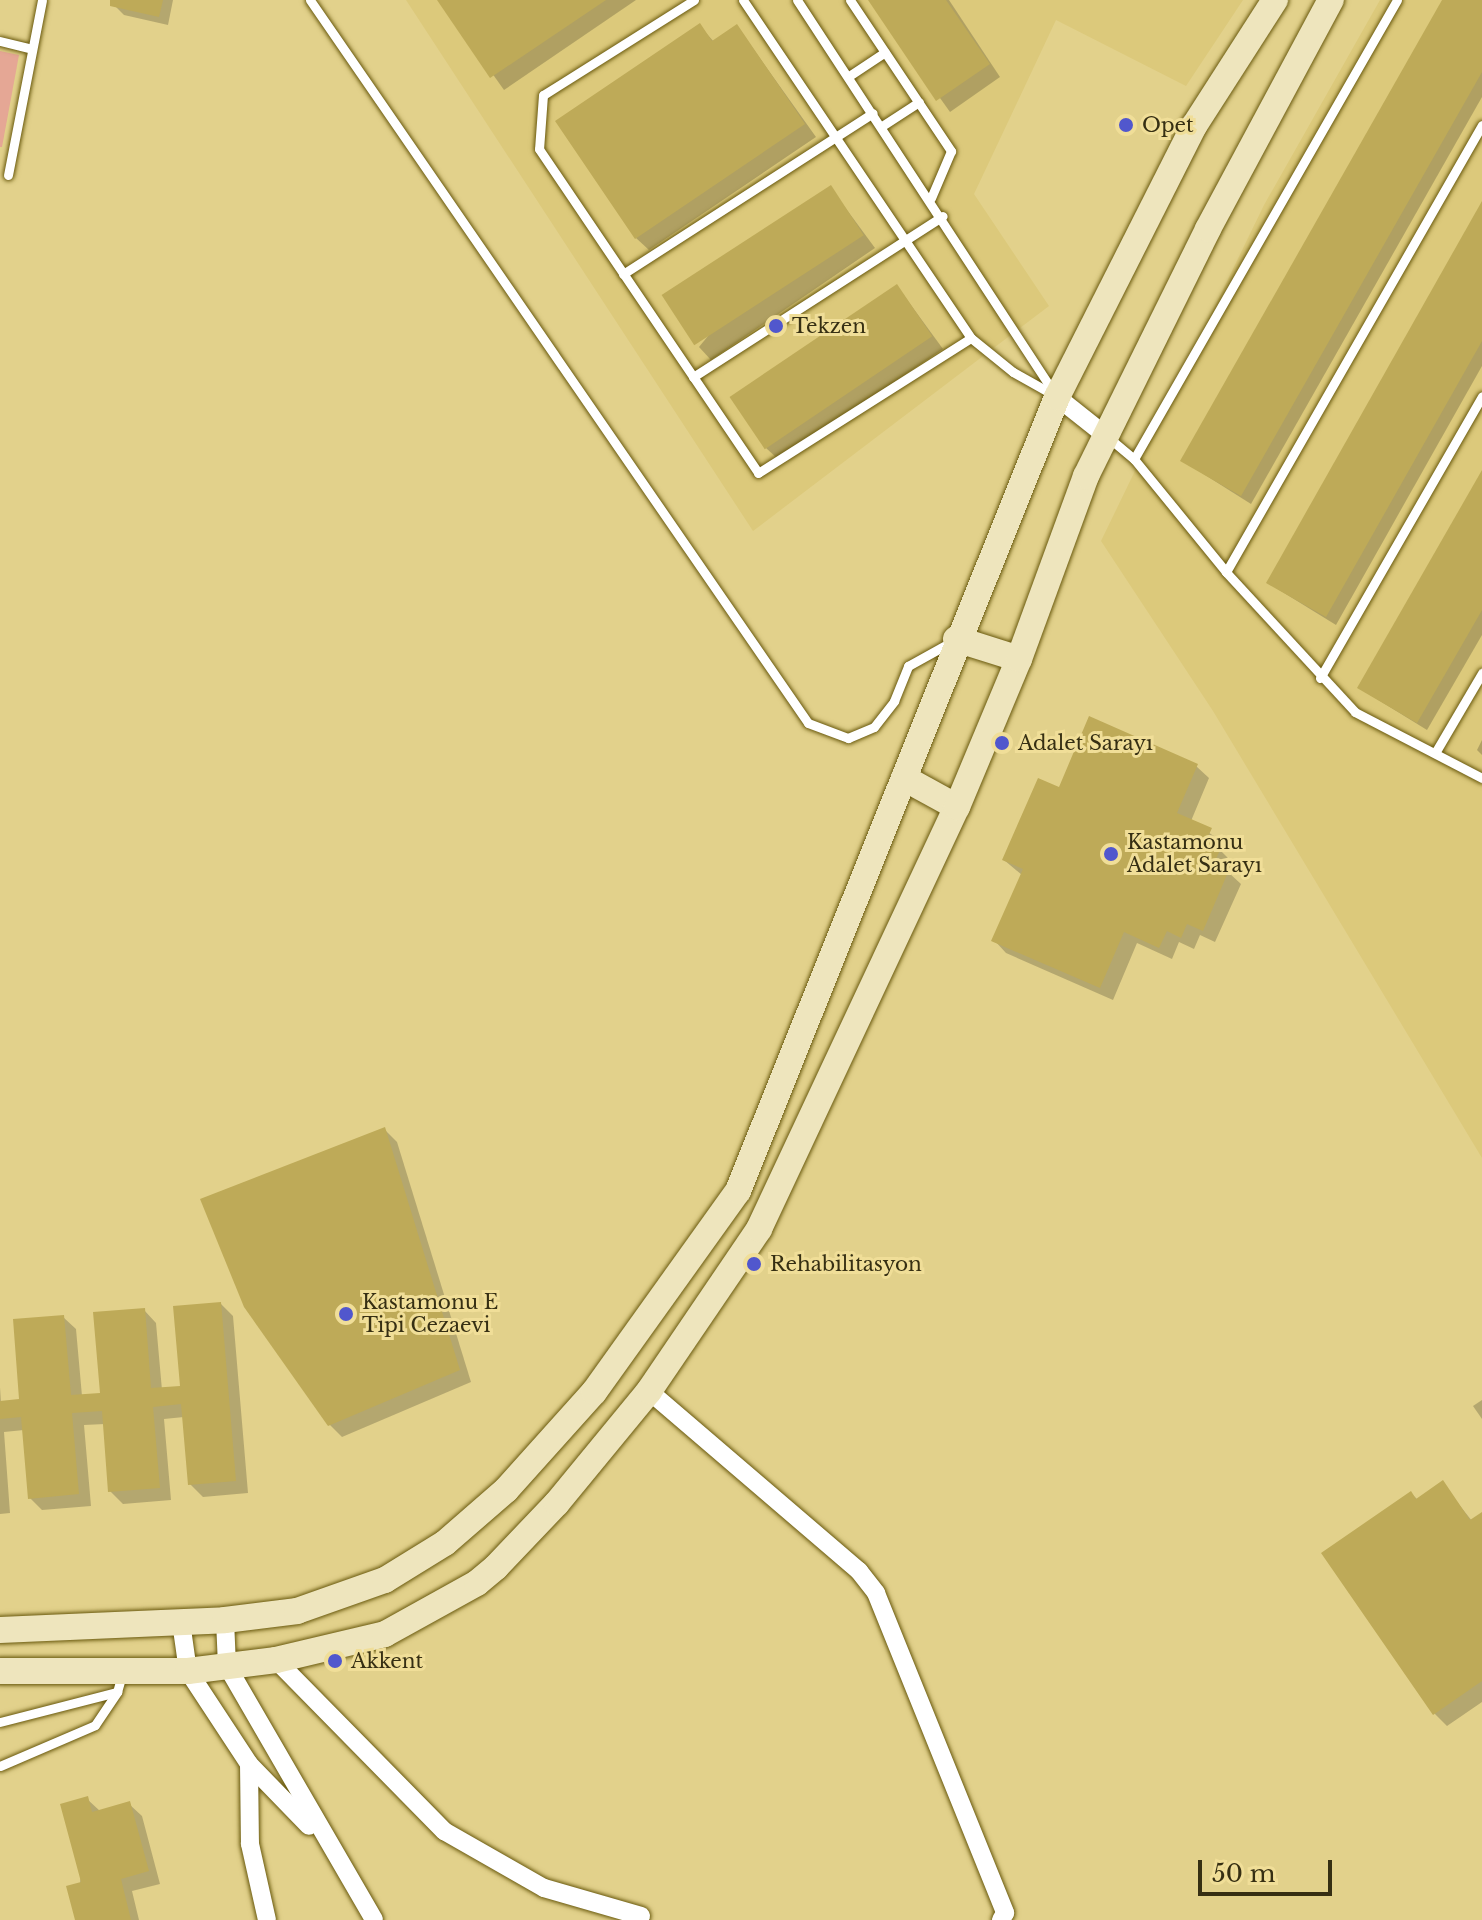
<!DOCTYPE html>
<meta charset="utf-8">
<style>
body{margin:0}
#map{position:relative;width:1482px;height:1920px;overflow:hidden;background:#e2d18b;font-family:"Libre Baskerville",serif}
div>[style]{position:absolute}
.built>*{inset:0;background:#dcc97b}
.green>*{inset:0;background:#e5a795}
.shadow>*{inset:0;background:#0003}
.building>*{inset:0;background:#beaa58;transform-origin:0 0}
.roads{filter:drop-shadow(0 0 2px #69590d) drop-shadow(0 0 2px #69590d)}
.lane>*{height:9px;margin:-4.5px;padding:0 4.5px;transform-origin:4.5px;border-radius:4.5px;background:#fff}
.street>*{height:18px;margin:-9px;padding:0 9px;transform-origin:9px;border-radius:9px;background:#fff}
.secondary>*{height:26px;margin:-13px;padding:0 13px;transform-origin:13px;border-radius:13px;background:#eee5bd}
.dots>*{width:22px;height:22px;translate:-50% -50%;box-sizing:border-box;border:4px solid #f0de98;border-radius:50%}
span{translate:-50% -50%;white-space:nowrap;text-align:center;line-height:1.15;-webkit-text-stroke:6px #f0de98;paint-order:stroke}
.poi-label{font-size:20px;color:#362f13}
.left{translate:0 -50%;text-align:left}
.scale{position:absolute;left:1198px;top:1860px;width:134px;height:36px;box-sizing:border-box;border:4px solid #362f13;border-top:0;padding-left:10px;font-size:24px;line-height:28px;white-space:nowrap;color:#362f13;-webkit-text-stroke:6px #f0de98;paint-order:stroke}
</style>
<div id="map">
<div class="built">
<div style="clip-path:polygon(406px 0,1243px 0,1186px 86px,1056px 20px,974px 194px,1049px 306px,753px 531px)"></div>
<div style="clip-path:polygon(1380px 0,1482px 0,1482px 1158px,1213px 711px,1101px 541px,1264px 205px)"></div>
</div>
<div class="green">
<div style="clip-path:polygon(0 51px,19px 55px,2px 147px,0 147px)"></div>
</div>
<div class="shadow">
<div style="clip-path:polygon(116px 0,173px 0,168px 25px,124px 15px,115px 6px)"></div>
<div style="clip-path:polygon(440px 0,636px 0,504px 90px)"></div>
<div style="clip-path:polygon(870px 0,949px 0,1000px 77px,950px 112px)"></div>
<div style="clip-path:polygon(1445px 0,1482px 0,1482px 97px,1251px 504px,1183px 461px)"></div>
<div style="clip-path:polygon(700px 26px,714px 42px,737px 26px,816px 137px,649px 250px,636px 238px)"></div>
<div style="clip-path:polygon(830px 187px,875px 248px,711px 360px,699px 347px)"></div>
<div style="clip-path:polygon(1482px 205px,1482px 366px,1336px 625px,1268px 583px)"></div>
<div style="clip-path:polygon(897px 286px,943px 349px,779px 460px,766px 448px)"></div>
<div style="clip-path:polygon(1482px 473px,1482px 635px,1427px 730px,1359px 688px)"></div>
<div style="clip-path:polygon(1482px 740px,1482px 755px,1477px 750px)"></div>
<div style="clip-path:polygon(1196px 766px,1209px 778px,1191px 821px,1223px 842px,1220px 850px,1232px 862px,1228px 872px,1241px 884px,1215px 942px,1200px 935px,1194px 949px,1179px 942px,1172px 959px,1137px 943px,1113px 1000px,1006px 953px,994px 940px,1022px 875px,1004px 860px,1060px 789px)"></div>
<div style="clip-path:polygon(384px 1129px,397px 1142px,471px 1382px,342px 1437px,330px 1425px)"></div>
<div style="clip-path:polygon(221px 1304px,233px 1316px,248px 1493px,203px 1497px,190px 1484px,184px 1417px,164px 1419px,171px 1500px,123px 1504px,110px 1491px,105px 1424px,84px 1425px,91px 1506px,42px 1510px,30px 1498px,24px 1430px,4px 1432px,10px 1513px,0 1514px,0 1387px,1px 1403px,22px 1401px,63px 1317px,76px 1329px,82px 1396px,102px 1394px,144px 1310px,156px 1323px,162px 1390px,182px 1388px)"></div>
<div style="clip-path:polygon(1482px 1400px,1482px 1419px,1473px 1406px)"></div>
<div style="clip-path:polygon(1442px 1483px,1472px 1521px,1482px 1514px,1482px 1702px,1447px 1726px,1435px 1714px,1411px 1493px,1418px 1500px)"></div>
<div style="clip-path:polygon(87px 1799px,100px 1811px,129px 1804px,142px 1816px,160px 1884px,132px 1891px,139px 1920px,77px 1920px)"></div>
</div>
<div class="building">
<div style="clip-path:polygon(110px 0,163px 0,159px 17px,110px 6px)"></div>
<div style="clip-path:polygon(437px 0,606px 0,490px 78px)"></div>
<div style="clip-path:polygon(868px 0,946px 0,990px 64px,936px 101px)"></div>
<div style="clip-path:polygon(1442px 0,1482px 0,1482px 72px,1241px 496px,1180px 461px)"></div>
<div style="clip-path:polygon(700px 23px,712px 41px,737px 24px,805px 124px,635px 239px,555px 121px)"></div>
<div style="left:831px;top:185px;width:60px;height:202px;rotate:57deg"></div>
<div style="clip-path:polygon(1482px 201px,1482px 341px,1326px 617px,1266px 583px)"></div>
<div style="left:897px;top:284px;width:63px;height:202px;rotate:56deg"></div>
<div style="clip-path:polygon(1482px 470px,1482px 610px,1417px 723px,1357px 688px)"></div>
<div style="clip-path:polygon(1089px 716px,1198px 764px,1177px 813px,1212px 828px,1206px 841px,1221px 848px,1214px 863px,1229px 870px,1203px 931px,1187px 924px,1181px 938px,1167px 931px,1159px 948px,1124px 932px,1100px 988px,991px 941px,1023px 869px,1002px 860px,1038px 778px,1059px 787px)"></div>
<div style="clip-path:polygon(385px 1127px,460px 1370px,328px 1426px,244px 1307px,200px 1199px)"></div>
<div style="clip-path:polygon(221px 1302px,236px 1481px,188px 1485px,181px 1404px,153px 1407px,160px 1488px,108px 1492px,102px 1411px,72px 1413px,79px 1494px,28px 1499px,21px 1417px,0 1419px,0 1401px,19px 1399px,13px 1319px,64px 1315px,71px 1395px,100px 1393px,93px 1312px,145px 1308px,151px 1388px,180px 1386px,173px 1306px)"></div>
<div style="clip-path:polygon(1443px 1480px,1470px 1520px,1482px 1512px,1482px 1681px,1433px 1715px,1321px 1553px,1411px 1491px,1416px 1499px)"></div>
<div style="clip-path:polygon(88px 1796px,92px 1812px,130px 1801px,149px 1871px,121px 1879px,131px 1920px,75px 1920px,66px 1886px,81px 1882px,60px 1804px)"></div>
</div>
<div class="roads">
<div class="lane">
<div style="left:310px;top:0;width:878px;rotate:55.44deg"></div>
<div style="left:808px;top:723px;width:43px;rotate:20.6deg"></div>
<div style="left:848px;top:738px;width:28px;rotate:-23deg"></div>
<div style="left:874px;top:727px;width:33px;rotate:-52deg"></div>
<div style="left:894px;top:701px;width:38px;rotate:-68deg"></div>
<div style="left:908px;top:666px;width:51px;rotate:-29.1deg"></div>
<div style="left:694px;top:0;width:178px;rotate:147.8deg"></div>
<div style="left:543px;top:95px;width:54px;rotate:94.2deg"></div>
<div style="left:539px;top:149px;width:391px;rotate:55.9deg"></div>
<div style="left:758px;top:473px;width:252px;rotate:-32.4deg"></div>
<div style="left:743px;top:0;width:408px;rotate:56deg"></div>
<div style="left:971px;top:338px;width:54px;rotate:39deg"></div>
<div style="left:1013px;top:372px;width:47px;rotate:29.3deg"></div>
<div style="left:797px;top:0;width:471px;rotate:56.8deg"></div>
<div style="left:850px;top:0;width:182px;rotate:56.2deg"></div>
<div style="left:951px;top:151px;width:51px;rotate:113.1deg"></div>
<div style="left:0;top:41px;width:33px;rotate:14deg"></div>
<div style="left:849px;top:76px;width:43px;rotate:-33.7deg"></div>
<div style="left:882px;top:126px;width:44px;rotate:-33deg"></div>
<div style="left:8px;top:175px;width:178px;rotate:-79deg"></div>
<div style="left:623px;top:274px;width:297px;rotate:-32.8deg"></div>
<div style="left:693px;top:377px;width:297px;rotate:-32.8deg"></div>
<div style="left:1109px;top:438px;width:33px;rotate:40deg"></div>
<div style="left:1134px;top:459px;width:146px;rotate:50.8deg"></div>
<div style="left:1226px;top:572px;width:190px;rotate:47.3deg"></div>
<div style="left:1355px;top:712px;width:143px;rotate:27.5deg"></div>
<div style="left:1134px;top:459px;width:529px;rotate:-60.19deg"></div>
<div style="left:1226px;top:572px;width:515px;rotate:-60.2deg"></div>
<div style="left:1320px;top:678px;width:325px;rotate:-60.1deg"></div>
<div style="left:1435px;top:753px;width:93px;rotate:-59.6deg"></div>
<div style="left:0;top:1722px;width:121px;rotate:-14.4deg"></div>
<div style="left:117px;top:1692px;width:19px;rotate:-74deg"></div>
<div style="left:0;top:1766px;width:103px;rotate:-23.3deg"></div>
<div style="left:95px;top:1725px;width:40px;rotate:-56deg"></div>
</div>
<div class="street">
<div style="left:1057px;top:397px;width:61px;rotate:38.4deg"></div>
<div style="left:649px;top:1391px;width:277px;rotate:40.6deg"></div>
<div style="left:859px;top:1571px;width:28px;rotate:52deg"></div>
<div style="left:876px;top:1593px;width:345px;rotate:68deg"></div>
<div style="left:1005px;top:1913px;width:8px;rotate:120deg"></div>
<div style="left:225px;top:1620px;width:46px;rotate:87.5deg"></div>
<div style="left:227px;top:1666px;width:293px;rotate:59.9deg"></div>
<div style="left:181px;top:1622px;width:49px;rotate:81.9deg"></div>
<div style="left:188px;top:1671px;width:111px;rotate:56.7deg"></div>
<div style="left:249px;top:1764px;width:86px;rotate:45.9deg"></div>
<div style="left:276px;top:1660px;width:240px;rotate:45.5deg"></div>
<div style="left:444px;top:1831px;width:115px;rotate:29.7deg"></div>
<div style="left:544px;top:1888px;width:101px;rotate:16.1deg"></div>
<div style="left:249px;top:1764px;width:80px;rotate:89.3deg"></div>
<div style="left:250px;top:1844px;width:78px;rotate:77.4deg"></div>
</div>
<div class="secondary">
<div style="left:956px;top:639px;width:66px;rotate:17.6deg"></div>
<div style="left:904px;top:778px;width:60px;rotate:28.7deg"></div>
<div style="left:0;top:1630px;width:225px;rotate:-2.5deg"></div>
<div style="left:225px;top:1620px;width:73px;rotate:-7.1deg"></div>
<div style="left:297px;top:1611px;width:93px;rotate:-19.4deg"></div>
<div style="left:385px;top:1580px;width:70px;rotate:-31.7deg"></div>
<div style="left:445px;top:1543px;width:81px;rotate:-41deg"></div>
<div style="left:506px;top:1490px;width:132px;rotate:-48.1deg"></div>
<div style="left:594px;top:1392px;width:247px;rotate:-54.4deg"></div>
<div style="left:738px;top:1191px;width:856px;rotate:-68.11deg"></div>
<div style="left:1057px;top:397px;width:304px;rotate:-63.2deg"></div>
<div style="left:1194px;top:126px;width:150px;rotate:-57.3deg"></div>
<div style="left:0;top:1671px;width:188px"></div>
<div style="left:188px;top:1671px;width:89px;rotate:-7.1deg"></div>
<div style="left:276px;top:1660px;width:112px;rotate:-13.4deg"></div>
<div style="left:385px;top:1634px;width:105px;rotate:-29deg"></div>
<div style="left:477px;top:1583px;width:25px;rotate:-40deg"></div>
<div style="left:496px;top:1567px;width:88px;rotate:-46.4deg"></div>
<div style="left:557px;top:1503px;width:145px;rotate:-50.6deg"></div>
<div style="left:649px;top:1391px;width:196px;rotate:-55.8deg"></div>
<div style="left:759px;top:1229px;width:466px;rotate:-64.9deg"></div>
<div style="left:957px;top:807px;width:160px;rotate:-67.3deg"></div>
<div style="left:1019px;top:659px;width:195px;rotate:-69.9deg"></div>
<div style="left:1086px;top:476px;width:275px;rotate:-63.7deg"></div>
<div style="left:1208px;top:229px;width:260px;rotate:-61.8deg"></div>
</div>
</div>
<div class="dots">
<div style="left:1126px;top:125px;background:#5157cd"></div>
<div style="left:776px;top:326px;background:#5157cd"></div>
<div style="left:1002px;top:743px;background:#5157cd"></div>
<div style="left:1111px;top:854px;background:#5157cd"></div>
<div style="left:754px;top:1264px;background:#5157cd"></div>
<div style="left:346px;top:1314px;background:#5157cd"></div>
<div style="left:335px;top:1661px;background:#5157cd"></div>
</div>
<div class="poi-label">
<span class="left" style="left:1142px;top:125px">Opet</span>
<span class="left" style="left:792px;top:326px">Tekzen</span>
<span class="left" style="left:1018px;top:743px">Adalet Sarayı</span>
<span class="left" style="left:1127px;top:854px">Kastamonu<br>Adalet Sarayı</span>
<span class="left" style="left:770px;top:1264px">Rehabilitasyon</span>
<span class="left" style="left:362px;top:1314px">Kastamonu E<br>Tipi Cezaevi</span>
<span class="left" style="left:351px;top:1661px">Akkent</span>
</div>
<div class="scale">50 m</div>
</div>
